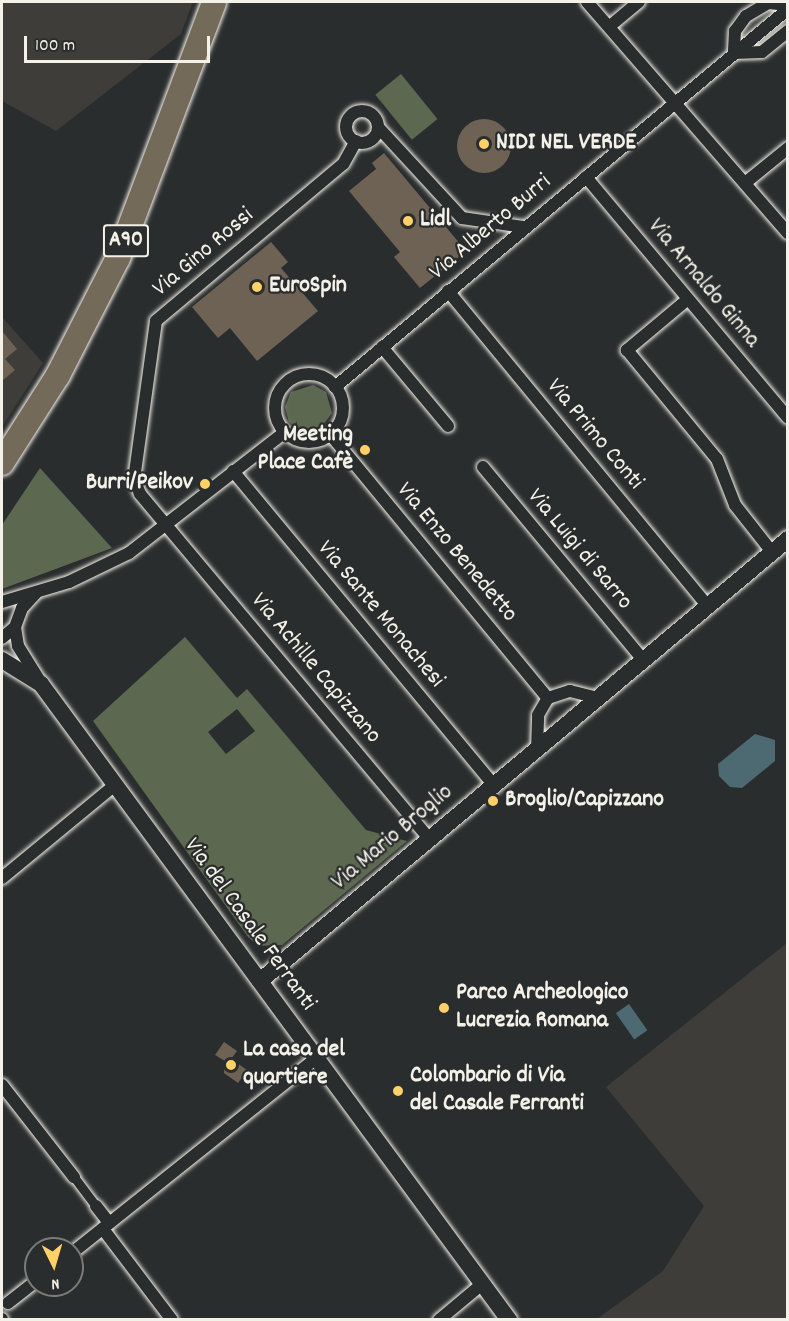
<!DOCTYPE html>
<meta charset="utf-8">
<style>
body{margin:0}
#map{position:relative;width:789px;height:1321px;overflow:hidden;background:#2a2d2e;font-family:Dekko,sans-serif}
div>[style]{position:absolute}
.built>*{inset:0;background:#3e3d39}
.green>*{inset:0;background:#5c684f;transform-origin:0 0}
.water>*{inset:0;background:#4d6972;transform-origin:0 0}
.building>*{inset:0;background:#6e6254}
.round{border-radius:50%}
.roads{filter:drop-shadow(0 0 2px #f4f1e8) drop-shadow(0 0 2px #f4f1e8)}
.pedestrian>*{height:9px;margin:-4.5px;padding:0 4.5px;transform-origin:4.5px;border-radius:4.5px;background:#2a2d2e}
.minor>*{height:12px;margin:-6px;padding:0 6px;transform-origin:6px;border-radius:6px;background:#2a2d2e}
.minor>.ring{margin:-6px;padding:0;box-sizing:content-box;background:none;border:12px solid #2a2d2e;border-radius:50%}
.tertiary>*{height:16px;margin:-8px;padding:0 8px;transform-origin:8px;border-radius:8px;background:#2a2d2e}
.motorway>*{height:24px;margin:-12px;padding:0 12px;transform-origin:12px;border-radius:12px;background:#746a5a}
.dots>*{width:16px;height:16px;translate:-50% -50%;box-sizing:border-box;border:3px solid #2a2d2e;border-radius:50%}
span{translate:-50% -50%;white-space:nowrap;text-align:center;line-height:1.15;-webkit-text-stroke:4.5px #2a2d2e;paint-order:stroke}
.shield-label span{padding:2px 4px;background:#2a2d2e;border:2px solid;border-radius:4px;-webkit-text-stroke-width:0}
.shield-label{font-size:22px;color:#f4f1e8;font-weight:700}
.poi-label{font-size:24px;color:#f4f1e8;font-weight:700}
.left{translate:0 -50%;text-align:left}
.right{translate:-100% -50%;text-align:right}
.street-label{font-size:24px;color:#f4f1e8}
.frame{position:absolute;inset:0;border:3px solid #f4f1e8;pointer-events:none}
.north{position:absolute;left:24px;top:1237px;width:60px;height:60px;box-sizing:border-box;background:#2a2d2e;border:2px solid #7b7b78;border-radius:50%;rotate:175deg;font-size:16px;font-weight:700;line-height:24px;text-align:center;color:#f4f1e8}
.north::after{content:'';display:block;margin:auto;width:21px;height:27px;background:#ffd166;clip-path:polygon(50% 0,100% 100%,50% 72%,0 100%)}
.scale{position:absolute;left:24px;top:36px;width:186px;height:27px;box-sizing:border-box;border:3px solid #f4f1e8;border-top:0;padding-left:8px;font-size:18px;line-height:21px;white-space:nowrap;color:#f4f1e8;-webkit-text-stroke:4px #2a2d2e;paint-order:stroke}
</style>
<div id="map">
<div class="built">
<div style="clip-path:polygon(2px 2px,193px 2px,181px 34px,56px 131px,2px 101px)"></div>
<div style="clip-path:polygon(2px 317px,43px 363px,2px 427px)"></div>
<div style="clip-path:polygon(787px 943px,787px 1319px,597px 1319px,663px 1271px,704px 1206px,606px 1087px)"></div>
</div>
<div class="green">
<div style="left:401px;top:74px;width:58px;height:33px;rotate:51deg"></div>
<div style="clip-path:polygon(313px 385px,326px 392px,332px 413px,319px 430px,303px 431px,289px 422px,285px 407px,291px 392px)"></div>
<div style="clip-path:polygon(40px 468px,112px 548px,2px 589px,2px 525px)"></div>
<div style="clip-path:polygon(evenodd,185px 637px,237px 698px,247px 689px,366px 830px,407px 841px,282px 945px,259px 946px,248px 937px,93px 721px,185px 637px,237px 709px,255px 731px,226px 754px,208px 732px,237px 709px)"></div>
</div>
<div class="water">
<div style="clip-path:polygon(755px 734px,775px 740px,775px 761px,742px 788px,730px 787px,719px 776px,718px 764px)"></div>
<div style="left:629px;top:1004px;width:32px;height:16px;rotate:55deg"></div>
</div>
<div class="building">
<div class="round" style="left:457px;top:119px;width:54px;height:54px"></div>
<div style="clip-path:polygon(384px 153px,466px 251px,420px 288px,394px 257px,400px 252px,349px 191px,376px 169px,372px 163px)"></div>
<div style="clip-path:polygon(271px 242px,288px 262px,281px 268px,318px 311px,257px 361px,230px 328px,218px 338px,192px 307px)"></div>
<div style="clip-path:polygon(2px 331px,17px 349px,5px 359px,15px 370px,2px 381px)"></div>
<div style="clip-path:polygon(224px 1042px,237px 1051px,231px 1059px,247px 1070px,238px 1083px,224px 1073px,225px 1061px,215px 1055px)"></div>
</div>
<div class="roads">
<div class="pedestrian">
<div style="left:74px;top:1177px;width:36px;rotate:53deg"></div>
</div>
<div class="minor">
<div style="left:587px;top:2px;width:306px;rotate:49deg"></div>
<div style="left:788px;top:5px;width:20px;rotate:-174deg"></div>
<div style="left:768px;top:3px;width:26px;rotate:149deg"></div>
<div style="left:746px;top:16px;width:19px;rotate:126deg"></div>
<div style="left:735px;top:31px;width:22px;rotate:93deg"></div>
<div style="left:734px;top:53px;width:28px;rotate:-2deg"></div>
<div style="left:762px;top:52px;width:33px;rotate:-39deg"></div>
<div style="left:610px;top:26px;width:38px;rotate:-40deg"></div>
<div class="ring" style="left:346px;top:111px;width:20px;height:20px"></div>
<div style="left:378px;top:127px;width:124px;rotate:47.3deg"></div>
<div style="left:462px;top:218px;width:63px;rotate:8.3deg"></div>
<div style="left:356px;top:141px;width:26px;rotate:119deg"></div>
<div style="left:343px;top:164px;width:244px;rotate:140deg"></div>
<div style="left:156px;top:321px;width:160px;rotate:97.9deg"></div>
<div style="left:134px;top:479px;width:16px;rotate:68deg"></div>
<div style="left:140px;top:494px;width:450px;rotate:50deg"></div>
<div style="left:586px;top:177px;width:314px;rotate:50deg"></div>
<div style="left:745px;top:183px;width:55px;rotate:-39.1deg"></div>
<div style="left:448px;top:291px;width:408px;rotate:50.5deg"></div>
<div style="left:688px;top:299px;width:80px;rotate:140.1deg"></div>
<div style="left:627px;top:350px;width:141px;rotate:50.5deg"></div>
<div style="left:717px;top:459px;width:49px;rotate:68.6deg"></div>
<div style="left:735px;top:505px;width:60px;rotate:51.8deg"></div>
<div style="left:382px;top:347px;width:103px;rotate:50.1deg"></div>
<div class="ring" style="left:275px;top:374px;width:56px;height:56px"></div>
<div style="left:335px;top:387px;width:590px;rotate:-39.84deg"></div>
<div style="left:330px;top:434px;width:342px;rotate:50.5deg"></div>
<div style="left:483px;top:467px;width:251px;rotate:50.3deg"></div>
<div style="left:233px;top:471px;width:408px;rotate:50.3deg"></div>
<div style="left:37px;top:592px;width:22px;rotate:133deg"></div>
<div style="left:22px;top:608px;width:20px;rotate:110deg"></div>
<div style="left:15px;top:627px;width:19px;rotate:81deg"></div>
<div style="left:18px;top:646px;width:40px;rotate:58deg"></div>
<div style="left:2px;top:602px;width:70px;rotate:-16.6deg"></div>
<div style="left:69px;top:582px;width:67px;rotate:-25.8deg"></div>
<div style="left:129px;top:553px;width:197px;rotate:-37.8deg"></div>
<div style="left:2px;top:638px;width:17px;rotate:-40deg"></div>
<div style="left:537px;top:749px;width:34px;rotate:-88deg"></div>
<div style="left:538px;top:715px;width:20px;rotate:-60deg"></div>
<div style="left:548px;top:698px;width:23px;rotate:-18deg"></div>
<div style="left:570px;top:691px;width:30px;rotate:14deg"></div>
<div style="left:2px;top:878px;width:148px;rotate:-39.5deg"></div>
<div style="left:2px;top:1085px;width:117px;rotate:52deg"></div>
<div style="left:96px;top:1206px;width:18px;rotate:52deg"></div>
<div style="left:103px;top:1229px;width:114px;rotate:52.8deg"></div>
<div style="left:72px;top:1253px;width:312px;rotate:-38.6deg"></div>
<div style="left:8px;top:1303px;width:36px;rotate:-38deg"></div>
<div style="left:2px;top:1319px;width:1px;rotate:90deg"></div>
<div style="left:439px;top:1320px;width:56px;rotate:-39.9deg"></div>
</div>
<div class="tertiary">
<div style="left:2px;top:660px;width:46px;rotate:31.6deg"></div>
<div style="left:41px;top:684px;width:790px;rotate:53.65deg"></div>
<div style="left:260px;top:981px;width:689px;rotate:-39.93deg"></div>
</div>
<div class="motorway">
<div style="left:2px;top:463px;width:104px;rotate:-57.5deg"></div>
<div style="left:58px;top:375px;width:131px;rotate:-62.9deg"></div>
<div style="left:118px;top:258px;width:273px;rotate:-69.4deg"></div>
</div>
</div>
<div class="dots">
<div style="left:484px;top:144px;background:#ffd166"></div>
<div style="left:408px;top:221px;background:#ffd166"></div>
<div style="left:257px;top:287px;background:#ffd166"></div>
<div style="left:365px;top:450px;background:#ffd166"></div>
<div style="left:205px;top:484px;background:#ffd166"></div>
<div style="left:493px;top:801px;background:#ffd166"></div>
<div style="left:444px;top:1008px;background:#ffd166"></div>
<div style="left:231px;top:1065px;background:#ffd166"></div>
<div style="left:398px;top:1091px;background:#ffd166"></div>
</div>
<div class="shield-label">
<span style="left:126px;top:241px">A90</span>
</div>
<div class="poi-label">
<span class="left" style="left:496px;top:144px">NIDI NEL VERDE</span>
<span class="left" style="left:420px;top:221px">Lidl</span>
<span class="left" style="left:269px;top:287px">EuroSpin</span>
<span class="right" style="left:353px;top:450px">Meeting<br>Place Cafè</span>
<span class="right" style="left:193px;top:484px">Burri/Peikov</span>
<span class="left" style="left:505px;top:801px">Broglio/Capizzano</span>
<span class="left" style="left:456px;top:1008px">Parco Archeologico<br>Lucrezia Romana</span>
<span class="left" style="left:243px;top:1065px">La casa del<br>quartiere</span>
<span class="left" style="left:410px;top:1091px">Colombario di Via<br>del Casale Ferranti</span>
</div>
<div class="street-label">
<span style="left:491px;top:228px;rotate:-40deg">Via Alberto Burri</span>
<span style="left:204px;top:253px;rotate:-40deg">Via Gino Rossi</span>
<span style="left:703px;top:284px;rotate:50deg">Via Arnaldo Ginna</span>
<span style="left:594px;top:435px;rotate:50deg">Via Primo Conti</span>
<span style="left:579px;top:550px;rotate:50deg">Via Luigi di Sarro</span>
<span style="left:456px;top:553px;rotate:50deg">Via Enzo Benedetto</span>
<span style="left:380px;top:615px;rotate:50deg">Via Sante Monachesi</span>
<span style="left:315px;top:669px;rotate:50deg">Via Achille Capizzano</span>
<span style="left:393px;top:838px;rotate:-40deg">Via Mario Broglio</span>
<span style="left:249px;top:925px;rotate:54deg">Via del Casale Ferranti</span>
</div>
<div class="frame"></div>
<div class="north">N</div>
<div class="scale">100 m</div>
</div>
